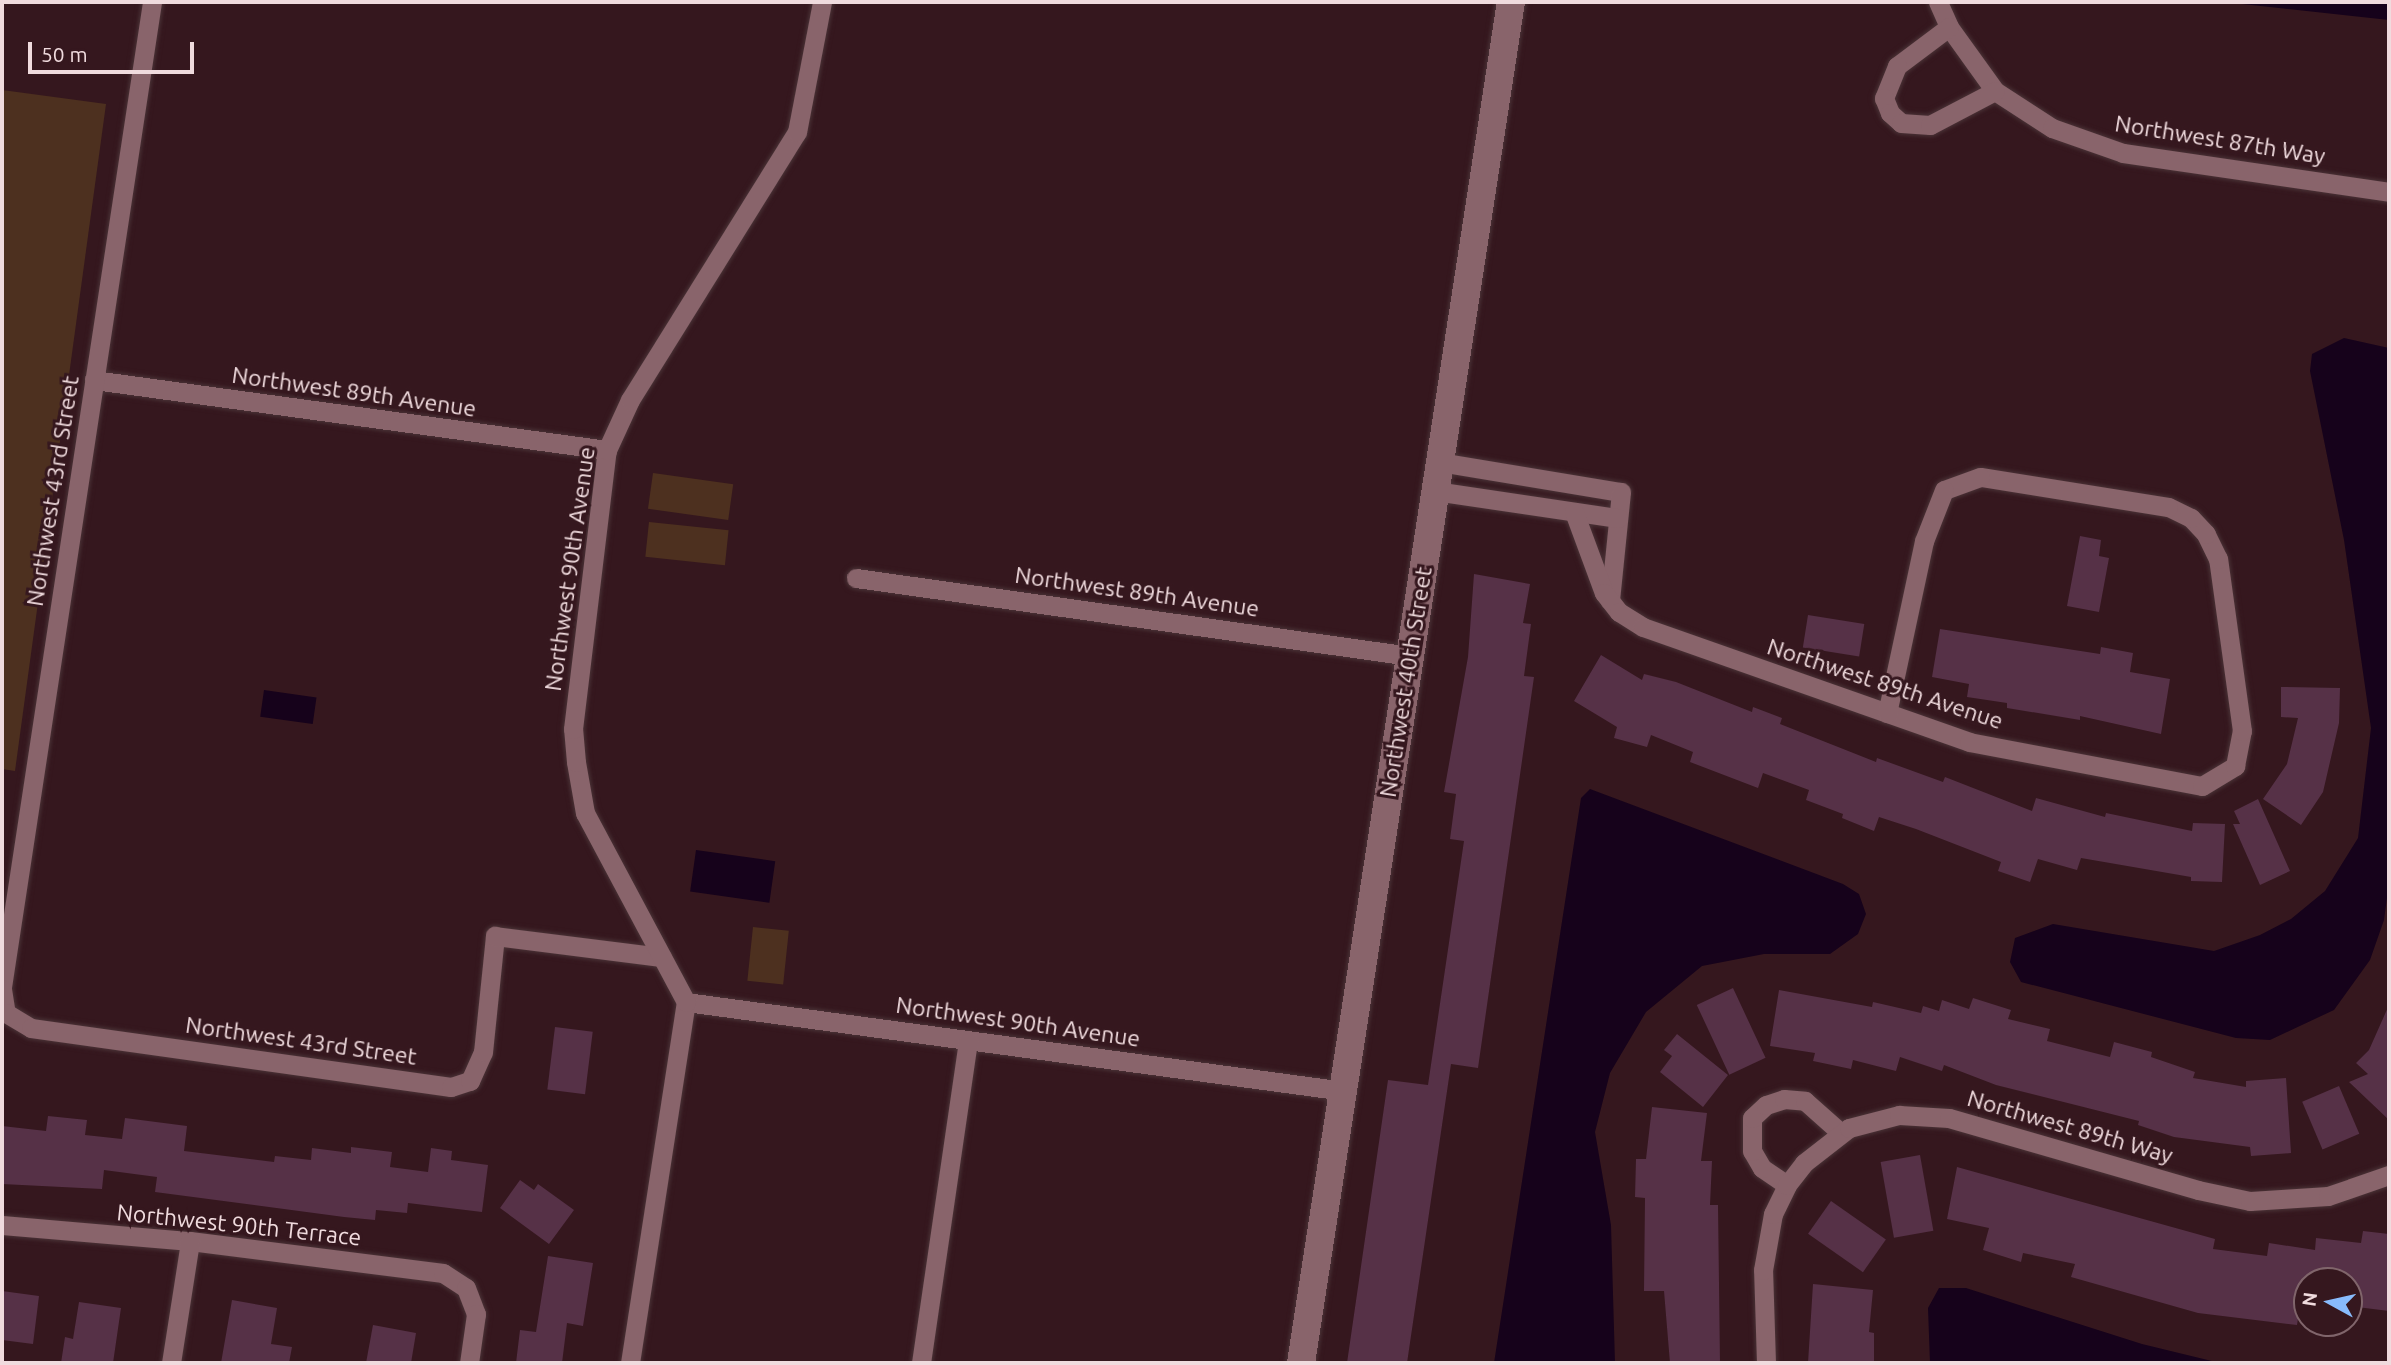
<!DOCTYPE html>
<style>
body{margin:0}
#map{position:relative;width:2391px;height:1365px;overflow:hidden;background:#35171e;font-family:Ubuntu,sans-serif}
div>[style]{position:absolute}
.green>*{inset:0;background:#4d301f;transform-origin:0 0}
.water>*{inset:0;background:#16021b;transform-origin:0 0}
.building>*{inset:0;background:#563147;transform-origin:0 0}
.roads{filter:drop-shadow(0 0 2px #4a3337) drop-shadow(0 0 2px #4a3337)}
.street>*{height:19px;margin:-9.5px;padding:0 9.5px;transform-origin:9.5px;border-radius:9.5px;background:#89646b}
.secondary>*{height:28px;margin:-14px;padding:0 14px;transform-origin:14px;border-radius:14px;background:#89646b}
span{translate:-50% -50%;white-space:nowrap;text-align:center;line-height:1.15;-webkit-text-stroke:6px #35171e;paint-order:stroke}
.street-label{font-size:23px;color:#f0dbde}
.frame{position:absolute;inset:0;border:4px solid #f0dbde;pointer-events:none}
.north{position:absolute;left:2293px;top:1267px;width:70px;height:70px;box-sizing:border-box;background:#35171e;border:2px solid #80656b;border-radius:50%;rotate:278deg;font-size:19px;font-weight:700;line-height:28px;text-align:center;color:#f0dbde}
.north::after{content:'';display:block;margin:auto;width:24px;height:32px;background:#88bbfc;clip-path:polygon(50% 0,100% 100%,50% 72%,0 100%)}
.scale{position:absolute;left:28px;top:42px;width:166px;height:32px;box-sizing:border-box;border:4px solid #f0dbde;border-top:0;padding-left:9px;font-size:21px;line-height:24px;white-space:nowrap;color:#f0dbde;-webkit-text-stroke:5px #35171e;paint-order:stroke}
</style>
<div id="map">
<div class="green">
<div style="clip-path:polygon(2px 90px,106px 104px,15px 771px,2px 769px)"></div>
<div style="left:653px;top:473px;width:81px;height:36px;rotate:8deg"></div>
<div style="left:649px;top:522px;width:80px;height:35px;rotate:6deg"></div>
<div style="left:753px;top:927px;width:36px;height:54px;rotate:6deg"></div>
</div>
<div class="water">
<div style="clip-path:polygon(2224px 2px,2389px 2px,2389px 20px)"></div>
<div style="clip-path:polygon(2344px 338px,2389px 348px,2389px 883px,2384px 920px,2370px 960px,2334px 1010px,2270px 1040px,2236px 1038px,2021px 982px,2010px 962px,2015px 938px,2053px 924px,2214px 951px,2260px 935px,2291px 919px,2325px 891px,2358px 838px,2371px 728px,2344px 540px,2310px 371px,2312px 354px)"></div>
<div style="left:264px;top:690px;width:53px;height:27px;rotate:8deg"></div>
<div style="clip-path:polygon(1590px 789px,1843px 884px,1859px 894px,1866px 914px,1858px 934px,1830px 954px,1764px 954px,1702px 966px,1646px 1012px,1610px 1073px,1595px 1132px,1611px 1225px,1615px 1363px,1494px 1363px,1581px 798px)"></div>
<div style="left:696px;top:850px;width:80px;height:42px;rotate:8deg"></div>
<div style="clip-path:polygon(1939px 1288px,1966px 1288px,2142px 1344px,2220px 1363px,1930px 1363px,1928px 1308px)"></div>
</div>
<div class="building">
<div style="clip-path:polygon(2080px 536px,2101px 540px,2099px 556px,2109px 558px,2099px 612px,2067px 606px)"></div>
<div style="clip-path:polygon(1474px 574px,1530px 584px,1523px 623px,1531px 624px,1524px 676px,1534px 677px,1478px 1068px,1451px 1064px,1407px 1363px,1347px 1363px,1388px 1080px,1428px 1085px,1464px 841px,1450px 839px,1456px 794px,1444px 792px,1468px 657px)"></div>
<div style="left:1808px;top:615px;width:57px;height:33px;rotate:9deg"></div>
<div style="clip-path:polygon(1940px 629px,2100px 654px,2101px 647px,2133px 653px,2130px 672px,2170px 679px,2161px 734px,2080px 716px,2080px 720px,2007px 708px,2007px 703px,1967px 697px,1969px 684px,1932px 677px)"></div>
<div style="clip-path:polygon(1601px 655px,1642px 680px,1644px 674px,1676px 682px,1752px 712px,1753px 707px,1782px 718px,1780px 724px,1876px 762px,1877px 758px,1943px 782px,1945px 777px,2032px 811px,2036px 798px,2105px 817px,2106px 813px,2192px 831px,2193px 823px,2225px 824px,2222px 882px,2191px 881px,2191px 877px,2081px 858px,2077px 870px,2038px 859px,2030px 882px,1998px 871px,2001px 862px,1916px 829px,1879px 817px,1874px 831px,1842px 818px,1843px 814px,1806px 800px,1809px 790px,1763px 773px,1758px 788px,1690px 762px,1693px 752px,1651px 735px,1647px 747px,1614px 738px,1617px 727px,1574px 701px)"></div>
<div style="clip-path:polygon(2281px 687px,2340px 688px,2339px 723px,2323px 792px,2301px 825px,2263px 799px,2287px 764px,2298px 718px,2281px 717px)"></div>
<div style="clip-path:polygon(2258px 799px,2290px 871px,2260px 885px,2233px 824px,2240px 824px,2234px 811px)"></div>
<div style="left:1733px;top:988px;width:77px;height:40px;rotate:65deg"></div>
<div style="clip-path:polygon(1779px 990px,1872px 1007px,1873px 1002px,1921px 1013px,1923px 1006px,1939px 1011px,1942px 1000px,1969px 1009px,1973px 998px,2011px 1010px,2008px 1019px,2050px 1029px,2047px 1041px,2110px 1057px,2114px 1042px,2152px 1052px,2151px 1057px,2195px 1072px,2193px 1078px,2246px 1087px,2246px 1081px,2286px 1078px,2291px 1153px,2251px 1156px,2250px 1147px,2174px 1137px,2138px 1125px,2139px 1121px,1996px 1085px,1944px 1065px,1942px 1071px,1900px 1057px,1896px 1071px,1853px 1060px,1851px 1069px,1813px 1061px,1815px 1053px,1770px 1046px)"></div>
<div style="clip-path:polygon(2389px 1005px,2389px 1120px,2349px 1082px,2368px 1074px,2356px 1063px,2369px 1050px)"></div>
<div style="left:555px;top:1027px;width:38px;height:63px;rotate:7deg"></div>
<div style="clip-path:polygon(1677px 1034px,1728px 1075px,1703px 1107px,1660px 1072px,1672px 1056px,1664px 1050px)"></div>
<div style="left:2339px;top:1086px;width:52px;height:40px;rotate:67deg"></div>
<div style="clip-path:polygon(1652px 1107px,1707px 1113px,1701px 1161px,1712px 1161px,1710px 1205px,1718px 1205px,1720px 1363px,1670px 1363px,1664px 1291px,1644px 1291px,1645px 1198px,1635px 1197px,1636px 1159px,1646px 1159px)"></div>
<div style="clip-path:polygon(48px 1116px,87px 1120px,85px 1135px,122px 1139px,125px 1118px,187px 1126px,184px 1151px,274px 1162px,275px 1156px,311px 1160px,312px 1148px,351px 1153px,351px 1147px,392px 1152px,390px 1167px,428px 1172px,431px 1148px,452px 1151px,451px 1160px,488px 1165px,482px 1212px,408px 1203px,407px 1213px,376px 1210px,375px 1220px,344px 1217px,155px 1192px,157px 1177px,104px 1170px,102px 1189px,2px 1184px,2px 1126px,46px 1131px)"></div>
<div style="left:1920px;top:1155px;width:77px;height:40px;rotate:80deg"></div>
<div style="clip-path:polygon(1957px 1167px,2215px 1239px,2213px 1249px,2267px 1256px,2269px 1243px,2315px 1250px,2316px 1238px,2361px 1243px,2363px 1231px,2389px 1234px,2389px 1311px,2349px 1306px,2349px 1281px,2304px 1281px,2297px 1325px,2198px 1313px,2071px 1277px,2075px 1264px,2023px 1253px,2021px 1262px,1983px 1250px,1989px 1228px,1947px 1219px)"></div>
<div style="clip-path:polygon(520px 1180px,534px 1190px,538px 1184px,574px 1210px,549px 1244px,500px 1208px)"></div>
<div style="left:1831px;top:1201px;width:67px;height:40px;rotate:35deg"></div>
<div style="clip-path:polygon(548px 1256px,593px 1263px,583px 1326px,567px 1323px,562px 1363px,516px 1363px,520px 1330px,536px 1332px)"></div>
<div style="clip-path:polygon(1813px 1284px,1873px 1290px,1869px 1332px,1874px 1333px,1874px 1363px,1808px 1363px)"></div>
<div style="clip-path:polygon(2px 1291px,39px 1296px,33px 1344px,2px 1340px)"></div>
<div style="clip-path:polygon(232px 1300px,277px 1308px,271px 1344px,292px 1347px,289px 1363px,221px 1363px)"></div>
<div style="clip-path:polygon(79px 1302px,121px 1308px,113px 1363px,61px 1363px,65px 1337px,73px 1339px)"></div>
<div style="clip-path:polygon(373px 1325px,416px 1333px,411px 1363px,366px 1363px)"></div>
</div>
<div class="roads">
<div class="street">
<div style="left:1938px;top:2px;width:27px;rotate:66deg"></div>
<div style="left:1949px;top:27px;width:79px;rotate:54.3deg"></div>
<div style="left:1995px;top:91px;width:68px;rotate:33deg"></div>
<div style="left:2052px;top:128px;width:75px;rotate:19.4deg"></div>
<div style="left:2123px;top:153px;width:269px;rotate:8.3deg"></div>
<div style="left:1949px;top:27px;width:65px;rotate:143.1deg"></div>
<div style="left:1897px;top:66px;width:35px;rotate:112deg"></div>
<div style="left:1884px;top:98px;width:16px;rotate:68deg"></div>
<div style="left:1890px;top:113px;width:15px;rotate:42deg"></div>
<div style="left:1901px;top:123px;width:29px;rotate:4deg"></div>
<div style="left:1930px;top:125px;width:73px;rotate:-27.6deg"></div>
<div style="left:94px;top:380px;width:518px;rotate:7.77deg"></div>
<div style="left:1439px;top:462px;width:184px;rotate:9.4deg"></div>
<div style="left:1621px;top:492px;width:109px;rotate:95.8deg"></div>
<div style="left:1435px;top:491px;width:185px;rotate:8.4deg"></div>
<div style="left:1574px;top:512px;width:86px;rotate:69.7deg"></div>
<div style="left:1604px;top:593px;width:24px;rotate:52deg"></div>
<div style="left:1619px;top:612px;width:28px;rotate:32deg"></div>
<div style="left:1643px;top:627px;width:346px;rotate:19.4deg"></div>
<div style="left:1969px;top:742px;width:237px;rotate:10.7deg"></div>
<div style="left:2202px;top:786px;width:39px;rotate:-31deg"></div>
<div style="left:2235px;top:766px;width:36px;rotate:-79deg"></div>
<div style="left:2242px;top:731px;width:174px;rotate:-97.9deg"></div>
<div style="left:2218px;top:559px;width:28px;rotate:-116deg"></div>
<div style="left:2206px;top:534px;width:22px;rotate:-133deg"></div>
<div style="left:2191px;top:518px;width:25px;rotate:-154deg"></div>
<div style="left:2168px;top:507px;width:190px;rotate:-170.9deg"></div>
<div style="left:1980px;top:477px;width:38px;rotate:160deg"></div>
<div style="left:1944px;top:490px;width:55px;rotate:111.4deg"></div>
<div style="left:1924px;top:541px;width:176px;rotate:102.1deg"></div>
<div style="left:856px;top:578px;width:559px;rotate:8.01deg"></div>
<div style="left:2px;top:987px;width:996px;rotate:-81.34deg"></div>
<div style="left:2px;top:989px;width:24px;rotate:81deg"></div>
<div style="left:6px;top:1013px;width:29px;rotate:31deg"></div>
<div style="left:31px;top:1028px;width:424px;rotate:8deg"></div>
<div style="left:451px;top:1087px;width:20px;rotate:-18deg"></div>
<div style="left:470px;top:1081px;width:32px;rotate:-66deg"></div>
<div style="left:483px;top:1052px;width:117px;rotate:-84.1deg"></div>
<div style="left:495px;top:936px;width:168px;rotate:7.2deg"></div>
<div style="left:686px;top:1002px;width:664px;rotate:7.7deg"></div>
<div style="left:1787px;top:1185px;width:30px;rotate:-146deg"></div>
<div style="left:1762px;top:1168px;width:20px;rotate:-120deg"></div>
<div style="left:1752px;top:1151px;width:33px;rotate:-90deg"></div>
<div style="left:1752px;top:1118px;width:19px;rotate:-43deg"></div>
<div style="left:1766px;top:1105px;width:19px;rotate:-18deg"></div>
<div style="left:1784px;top:1099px;width:21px;rotate:5deg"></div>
<div style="left:1805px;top:1101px;width:48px;rotate:41.6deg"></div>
<div style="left:2px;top:1225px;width:189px;rotate:4.9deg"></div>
<div style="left:190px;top:1241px;width:255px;rotate:7.2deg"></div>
<div style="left:443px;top:1273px;width:27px;rotate:33deg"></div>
<div style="left:466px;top:1288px;width:28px;rotate:69deg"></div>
<div style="left:476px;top:1314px;width:49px;rotate:98.1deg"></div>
<div style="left:171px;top:1363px;width:123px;rotate:-81.1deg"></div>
<div style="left:630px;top:1363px;width:365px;rotate:-81.2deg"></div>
<div style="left:686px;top:1002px;width:214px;rotate:-118.1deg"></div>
<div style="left:585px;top:813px;width:52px;rotate:-100deg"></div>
<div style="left:576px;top:762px;width:33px;rotate:-95deg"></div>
<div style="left:573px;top:729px;width:281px;rotate:-83.1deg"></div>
<div style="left:607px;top:450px;width:55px;rotate:-65.3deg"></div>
<div style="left:630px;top:400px;width:316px;rotate:-58.1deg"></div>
<div style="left:797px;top:132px;width:132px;rotate:-79.1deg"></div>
<div style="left:921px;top:1363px;width:326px;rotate:-81.7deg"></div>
<div style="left:1766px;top:1363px;width:93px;rotate:-91.8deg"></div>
<div style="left:1763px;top:1270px;width:57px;rotate:-79.9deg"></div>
<div style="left:1773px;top:1214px;width:32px;rotate:-64deg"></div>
<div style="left:1787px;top:1185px;width:28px;rotate:-52deg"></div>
<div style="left:1804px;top:1163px;width:57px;rotate:-37.9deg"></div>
<div style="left:1849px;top:1128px;width:52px;rotate:-14.6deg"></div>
<div style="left:1899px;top:1115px;width:50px;rotate:3.4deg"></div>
<div style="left:1949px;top:1118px;width:259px;rotate:16.1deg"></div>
<div style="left:2198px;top:1190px;width:53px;rotate:11.9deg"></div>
<div style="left:2250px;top:1201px;width:78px;rotate:-3.7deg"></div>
<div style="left:2328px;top:1196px;width:65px;rotate:-19deg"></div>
</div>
<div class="secondary">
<div style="left:1301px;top:1363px;width:1377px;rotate:-81.23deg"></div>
</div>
</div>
<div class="street-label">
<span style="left:2220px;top:140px;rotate:9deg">Northwest 87th Way</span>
<span style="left:354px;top:392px;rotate:8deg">Northwest 89th Avenue</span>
<span style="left:53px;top:491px;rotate:-81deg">Northwest 43rd Street</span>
<span style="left:570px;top:569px;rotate:-82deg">Northwest 90th Avenue</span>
<span style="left:1137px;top:592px;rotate:8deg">Northwest 89th Avenue</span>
<span style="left:1406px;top:682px;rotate:-81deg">Northwest 40th Street</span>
<span style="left:1885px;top:684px;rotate:18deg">Northwest 89th Avenue</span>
<span style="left:1018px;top:1022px;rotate:8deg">Northwest 90th Avenue</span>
<span style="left:301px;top:1041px;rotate:8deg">Northwest 43rd Street</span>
<span style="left:2070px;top:1127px;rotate:16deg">Northwest 89th Way</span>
<span style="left:239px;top:1225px;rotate:6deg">Northwest 90th Terrace</span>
</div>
<div class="frame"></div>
<div class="north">N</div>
<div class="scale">50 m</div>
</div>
